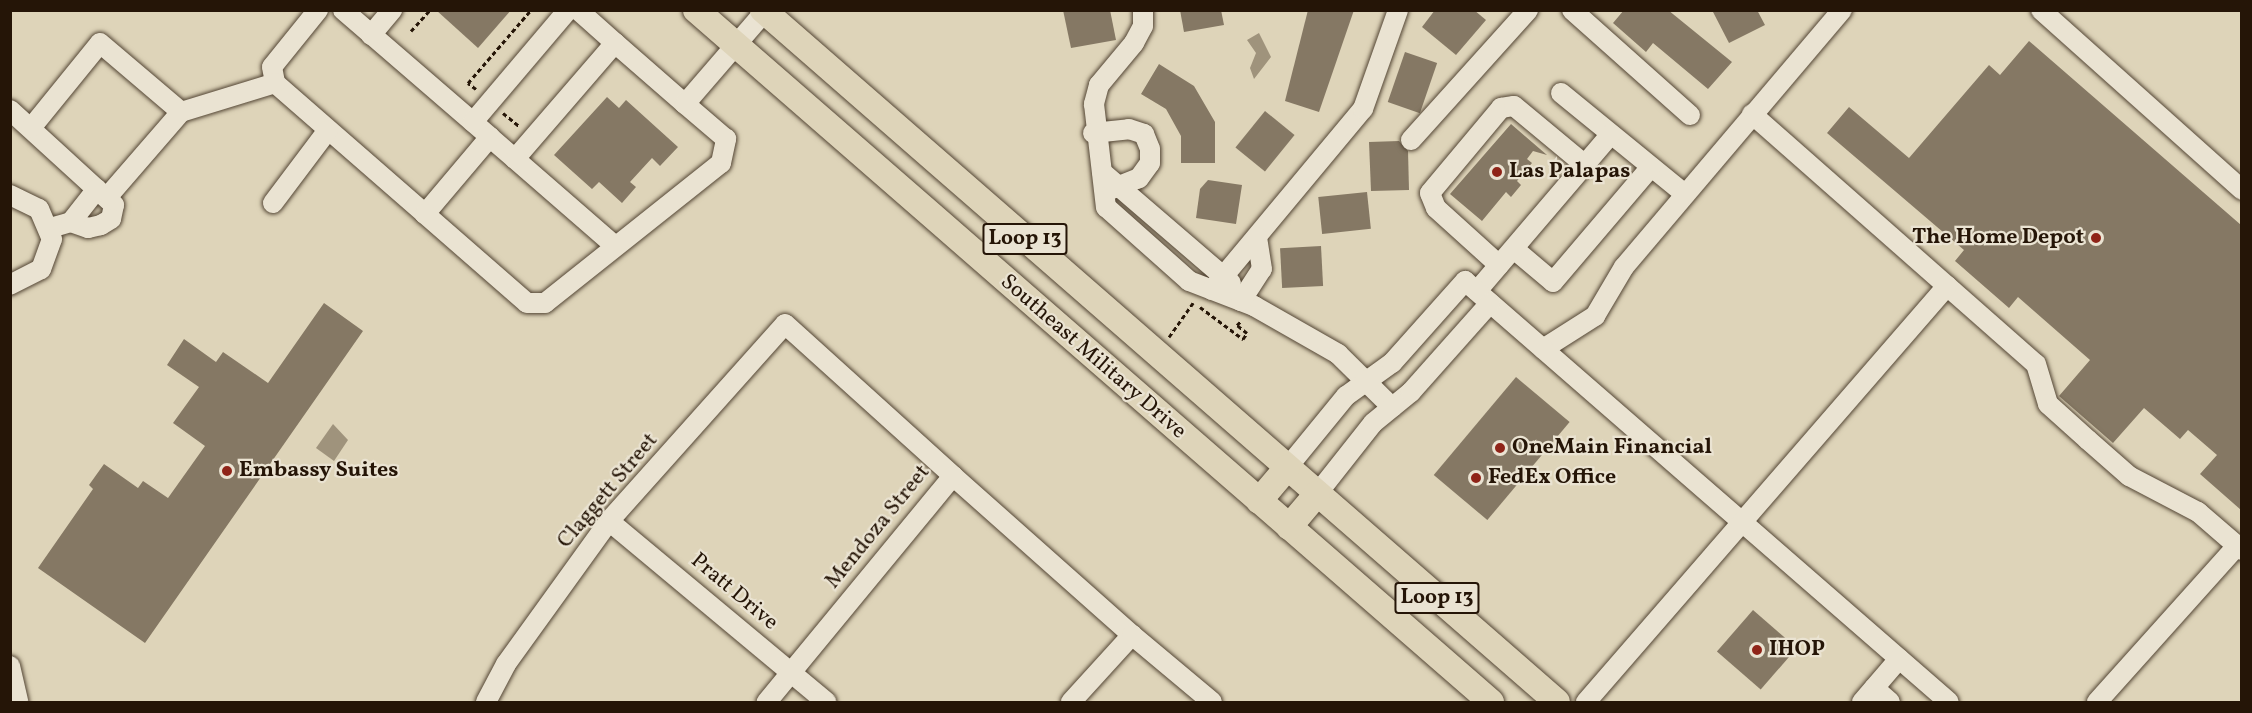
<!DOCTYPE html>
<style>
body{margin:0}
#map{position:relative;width:2252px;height:713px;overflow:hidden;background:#ded4b9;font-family:Vollkorn,serif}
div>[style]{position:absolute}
.water>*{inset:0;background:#9f937c}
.building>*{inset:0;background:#857864;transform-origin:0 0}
.path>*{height:3px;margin-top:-1.5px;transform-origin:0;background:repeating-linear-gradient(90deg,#251507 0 4.5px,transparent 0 7.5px)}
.roads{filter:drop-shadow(0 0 2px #534534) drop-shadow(0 0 2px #534534)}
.minor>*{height:20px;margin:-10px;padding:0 10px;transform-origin:10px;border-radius:10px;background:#eae3d2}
.major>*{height:26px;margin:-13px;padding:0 13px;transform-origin:13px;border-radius:13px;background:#ded4b9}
.dots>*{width:16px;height:16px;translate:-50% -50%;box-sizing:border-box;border:3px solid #eae3d2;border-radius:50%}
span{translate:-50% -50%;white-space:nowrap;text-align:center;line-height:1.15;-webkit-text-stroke:4.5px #eae3d2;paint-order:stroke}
.shield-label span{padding:2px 4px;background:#eae3d2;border:2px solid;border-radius:4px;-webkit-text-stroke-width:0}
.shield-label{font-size:21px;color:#251507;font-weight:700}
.poi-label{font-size:22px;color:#251507;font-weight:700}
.left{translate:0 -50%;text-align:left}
.right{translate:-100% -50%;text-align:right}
.street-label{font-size:22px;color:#251507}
.frame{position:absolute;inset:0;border:12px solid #251507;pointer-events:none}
</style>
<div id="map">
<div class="water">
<div style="clip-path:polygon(1259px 33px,1271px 57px,1254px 79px,1250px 68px,1256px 53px,1247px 40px)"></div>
<div style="clip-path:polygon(333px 424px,348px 440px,334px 461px,316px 448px)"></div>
</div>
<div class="building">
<div style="clip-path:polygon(436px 10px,511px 10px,478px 48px)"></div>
<div style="clip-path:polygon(1063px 10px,1110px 10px,1116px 40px,1071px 48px)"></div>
<div style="clip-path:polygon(1180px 10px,1221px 10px,1224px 25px,1184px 32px)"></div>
<div style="clip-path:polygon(1308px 10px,1354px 10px,1319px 112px,1285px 101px)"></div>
<div style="clip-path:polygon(1435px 10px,1474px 10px,1486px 20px,1456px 55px,1422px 27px)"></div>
<div style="clip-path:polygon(1624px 10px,1668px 10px,1732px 62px,1708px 89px,1653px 43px,1646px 52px,1613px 23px)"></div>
<div style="clip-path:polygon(1712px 10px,1757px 10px,1765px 25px,1729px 43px)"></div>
<div style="clip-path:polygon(2029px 41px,2241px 225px,2241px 510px,2200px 474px,2217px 455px,2188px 430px,2180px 439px,2144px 408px,2113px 443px,2059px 396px,2090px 360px,2018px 297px,2009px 308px,1955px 261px,1964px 250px,1827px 133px,1849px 107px,1909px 158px,1989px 65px,2000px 75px)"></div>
<div style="left:1405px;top:52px;width:34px;height:53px;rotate:19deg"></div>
<div style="clip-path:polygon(1159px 64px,1194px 86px,1215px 122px,1215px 163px,1181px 163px,1181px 136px,1166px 109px,1141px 94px)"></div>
<div style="clip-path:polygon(607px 97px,619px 108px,626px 100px,678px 147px,660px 166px,652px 158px,630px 182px,636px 187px,622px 203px,599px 182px,592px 189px,554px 155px)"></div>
<div style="left:1265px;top:111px;width:38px;height:47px;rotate:39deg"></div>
<div style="clip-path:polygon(1511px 124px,1547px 155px,1533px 151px,1527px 159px,1532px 163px,1517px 181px,1521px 185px,1511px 197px,1506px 192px,1482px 221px,1450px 194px)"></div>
<div style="clip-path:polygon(1399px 141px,1408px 151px,1409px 190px,1371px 191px,1369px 142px)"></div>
<div style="clip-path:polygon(1208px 180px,1242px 185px,1236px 224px,1196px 218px,1200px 189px)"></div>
<div style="left:1367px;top:192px;width:37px;height:49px;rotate:84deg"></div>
<div style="left:1321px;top:246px;width:40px;height:41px;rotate:87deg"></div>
<div style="clip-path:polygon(324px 303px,363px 331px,145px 643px,38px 568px,93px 489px,89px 485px,104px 464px,138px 488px,143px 481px,168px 498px,205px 446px,173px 423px,199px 387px,167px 365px,184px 339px,216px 362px,223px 352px,268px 383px)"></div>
<div style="left:1516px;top:377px;width:70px;height:128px;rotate:40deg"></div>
<div style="left:1753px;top:610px;width:58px;height:55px;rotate:41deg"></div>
</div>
<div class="path">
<div style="left:411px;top:31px;width:28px;rotate:-48deg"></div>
<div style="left:476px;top:89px;width:10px;rotate:-143deg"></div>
<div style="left:468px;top:83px;width:96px;rotate:-49.2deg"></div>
<div style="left:503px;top:113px;width:21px;rotate:39deg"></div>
<div style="left:1200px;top:307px;width:54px;rotate:36.7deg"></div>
<div style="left:1243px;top:339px;width:7px;rotate:-56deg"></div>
<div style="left:1247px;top:333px;width:13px;rotate:-141deg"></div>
<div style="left:1237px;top:325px;width:6px;rotate:-45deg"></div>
<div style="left:1169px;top:337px;width:42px;rotate:-54.8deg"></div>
</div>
<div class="roads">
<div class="minor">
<div style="left:318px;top:10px;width:73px;rotate:128.9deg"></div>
<div style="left:272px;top:67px;width:16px;rotate:79deg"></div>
<div style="left:275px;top:83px;width:199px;rotate:41.1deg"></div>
<div style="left:343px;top:10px;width:194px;rotate:40.8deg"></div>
<div style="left:578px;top:10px;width:50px;rotate:41.7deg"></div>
<div style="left:1143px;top:10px;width:16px;rotate:90deg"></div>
<div style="left:1143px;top:26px;width:19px;rotate:118deg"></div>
<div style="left:1134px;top:43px;width:55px;rotate:129.8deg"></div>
<div style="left:1099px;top:85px;width:20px;rotate:105deg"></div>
<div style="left:1094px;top:104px;width:104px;rotate:83.4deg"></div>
<div style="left:1106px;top:207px;width:111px;rotate:41.7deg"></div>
<div style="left:1189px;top:281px;width:70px;rotate:21deg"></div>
<div style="left:1254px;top:306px;width:97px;rotate:29.7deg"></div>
<div style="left:1338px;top:354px;width:76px;rotate:44.5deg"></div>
<div style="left:1572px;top:10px;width:158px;rotate:41.7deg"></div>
<div style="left:2041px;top:10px;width:270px;rotate:41.8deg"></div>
<div style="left:371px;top:35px;width:33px;rotate:-50deg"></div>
<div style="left:1561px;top:93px;width:160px;rotate:39.2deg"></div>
<div style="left:685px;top:104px;width:93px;rotate:-138.9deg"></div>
<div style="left:615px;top:43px;width:153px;rotate:130.8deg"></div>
<div style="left:515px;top:159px;width:33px;rotate:-139deg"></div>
<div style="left:490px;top:137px;width:101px;rotate:130.2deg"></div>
<div style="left:425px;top:214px;width:135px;rotate:41.1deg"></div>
<div style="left:527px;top:303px;width:18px"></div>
<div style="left:545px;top:303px;width:225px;rotate:-38.5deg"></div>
<div style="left:721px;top:163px;width:25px;rotate:-78deg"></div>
<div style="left:726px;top:139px;width:54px;rotate:-139.5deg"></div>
<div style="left:685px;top:104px;width:124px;rotate:-49.2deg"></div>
<div style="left:10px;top:110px;width:141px;rotate:42.4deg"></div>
<div style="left:114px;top:205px;width:14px;rotate:102deg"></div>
<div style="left:111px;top:219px;width:12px;rotate:149deg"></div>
<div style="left:101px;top:225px;width:13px;rotate:167deg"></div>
<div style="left:88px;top:228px;width:18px;rotate:-161deg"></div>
<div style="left:71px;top:222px;width:22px;rotate:164deg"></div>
<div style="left:181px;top:112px;width:98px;rotate:-17.1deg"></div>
<div style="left:1752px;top:114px;width:378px;rotate:41.4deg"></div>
<div style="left:2036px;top:364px;width:42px;rotate:73.3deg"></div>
<div style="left:2048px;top:404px;width:54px;rotate:42deg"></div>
<div style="left:2088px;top:440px;width:55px;rotate:41.3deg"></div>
<div style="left:2129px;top:476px;width:78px;rotate:27.6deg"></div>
<div style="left:2198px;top:512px;width:58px;rotate:40.8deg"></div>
<div style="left:473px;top:122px;width:147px;rotate:-49.7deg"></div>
<div style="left:31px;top:128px;width:109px;rotate:-50.9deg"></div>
<div style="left:100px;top:43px;width:106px;rotate:40.4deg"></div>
<div style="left:181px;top:112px;width:110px;rotate:130.9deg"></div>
<div style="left:1093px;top:133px;width:36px;rotate:-6deg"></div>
<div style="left:1129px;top:129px;width:16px;rotate:18deg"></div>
<div style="left:1144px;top:134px;width:16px;rotate:68deg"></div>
<div style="left:1150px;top:149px;width:14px;rotate:90deg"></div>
<div style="left:1150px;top:163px;width:19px;rotate:126deg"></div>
<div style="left:1139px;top:178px;width:29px;rotate:158deg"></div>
<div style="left:1411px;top:140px;width:175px;rotate:-48deg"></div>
<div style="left:515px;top:159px;width:133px;rotate:41deg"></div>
<div style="left:1102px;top:172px;width:170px;rotate:40.7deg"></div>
<div style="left:10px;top:195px;width:32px;rotate:26deg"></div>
<div style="left:39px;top:209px;width:33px;rotate:67deg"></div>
<div style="left:52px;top:239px;width:32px;rotate:110deg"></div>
<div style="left:41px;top:269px;width:35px;rotate:153deg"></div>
<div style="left:273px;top:203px;width:91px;rotate:-53deg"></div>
<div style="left:71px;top:222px;width:42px;rotate:-51.8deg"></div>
<div style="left:1514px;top:249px;width:51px;rotate:40.2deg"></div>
<div style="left:1553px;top:282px;width:151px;rotate:-49.6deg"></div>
<div style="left:1499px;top:265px;width:85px;rotate:-137.9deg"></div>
<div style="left:1436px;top:208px;width:16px;rotate:-112deg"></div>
<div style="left:1430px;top:193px;width:111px;rotate:-50.1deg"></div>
<div style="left:1501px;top:108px;width:13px;rotate:-9deg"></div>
<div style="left:1514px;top:106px;width:92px;rotate:39.7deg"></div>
<div style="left:1212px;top:290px;width:236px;rotate:-50.2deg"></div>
<div style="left:1363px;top:109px;width:105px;rotate:-70.5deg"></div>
<div style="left:1477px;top:291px;width:206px;rotate:-49.5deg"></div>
<div style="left:1241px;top:301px;width:38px;rotate:-57deg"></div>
<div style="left:1262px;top:269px;width:32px;rotate:-99deg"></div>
<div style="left:1543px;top:349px;width:62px;rotate:-32.4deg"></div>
<div style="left:1595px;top:316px;width:57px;rotate:-59.4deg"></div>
<div style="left:1624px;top:267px;width:337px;rotate:-49.7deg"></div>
<div style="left:1287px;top:468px;width:93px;rotate:-50.7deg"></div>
<div style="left:1346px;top:396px;width:57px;rotate:-35.7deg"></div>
<div style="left:1392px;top:363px;width:110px;rotate:-48.3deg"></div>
<div style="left:1465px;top:281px;width:641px;rotate:41.02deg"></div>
<div style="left:953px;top:476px;width:239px;rotate:41.6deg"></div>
<div style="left:1317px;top:494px;width:90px;rotate:-51.7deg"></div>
<div style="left:1373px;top:423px;width:49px;rotate:-39.2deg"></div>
<div style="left:1411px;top:392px;width:119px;rotate:-48.4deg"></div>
<div style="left:609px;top:521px;width:283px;rotate:39.8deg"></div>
<div style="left:10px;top:666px;width:37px;rotate:77deg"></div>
<div style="left:1874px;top:688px;width:21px;rotate:41deg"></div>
<div style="left:486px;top:702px;width:43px;rotate:-62.2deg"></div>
<div style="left:506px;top:664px;width:176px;rotate:-54.2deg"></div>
<div style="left:609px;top:521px;width:264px;rotate:-48.2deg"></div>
<div style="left:785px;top:324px;width:227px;rotate:42.1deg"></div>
<div style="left:953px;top:476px;width:293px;rotate:129.5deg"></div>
<div style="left:1071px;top:702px;width:91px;rotate:-47.7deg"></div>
<div style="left:1132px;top:635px;width:104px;rotate:39.9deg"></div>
<div style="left:1586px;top:702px;width:551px;rotate:-49.05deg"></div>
<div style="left:1862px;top:702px;width:57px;rotate:-49.3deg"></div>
<div style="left:2097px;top:702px;width:210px;rotate:-48.1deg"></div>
</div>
<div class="major">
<div style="left:696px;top:10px;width:1054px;rotate:41.04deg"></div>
<div style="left:763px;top:10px;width:1053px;rotate:41.07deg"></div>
<div style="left:1259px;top:501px;width:43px;rotate:-49.7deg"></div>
<div style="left:1289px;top:527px;width:43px;rotate:-49.7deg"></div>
</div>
</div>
<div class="dots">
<div style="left:1497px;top:172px;background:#8f2418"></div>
<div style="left:2096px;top:238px;background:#8f2418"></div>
<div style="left:1500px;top:448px;background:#8f2418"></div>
<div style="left:227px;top:471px;background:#8f2418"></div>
<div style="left:1476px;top:478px;background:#8f2418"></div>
<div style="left:1757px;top:650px;background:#8f2418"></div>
</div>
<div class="shield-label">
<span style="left:1025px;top:239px">Loop 13</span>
<span style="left:1437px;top:598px">Loop 13</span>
</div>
<div class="poi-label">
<span class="left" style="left:1509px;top:172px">Las Palapas</span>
<span class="right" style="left:2084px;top:238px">The Home Depot</span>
<span class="left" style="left:1512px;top:448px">OneMain Financial</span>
<span class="left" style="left:239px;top:471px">Embassy Suites</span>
<span class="left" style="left:1488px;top:478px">FedEx Office</span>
<span class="left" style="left:1769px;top:650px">IHOP</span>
</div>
<div class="street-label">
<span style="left:1093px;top:357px;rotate:41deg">Southeast Military Drive</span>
<span style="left:608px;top:491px;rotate:-50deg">Claggett Street</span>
<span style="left:878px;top:527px;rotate:-51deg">Mendoza Street</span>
<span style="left:734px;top:592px;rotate:40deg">Pratt Drive</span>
</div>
<div class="frame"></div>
</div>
